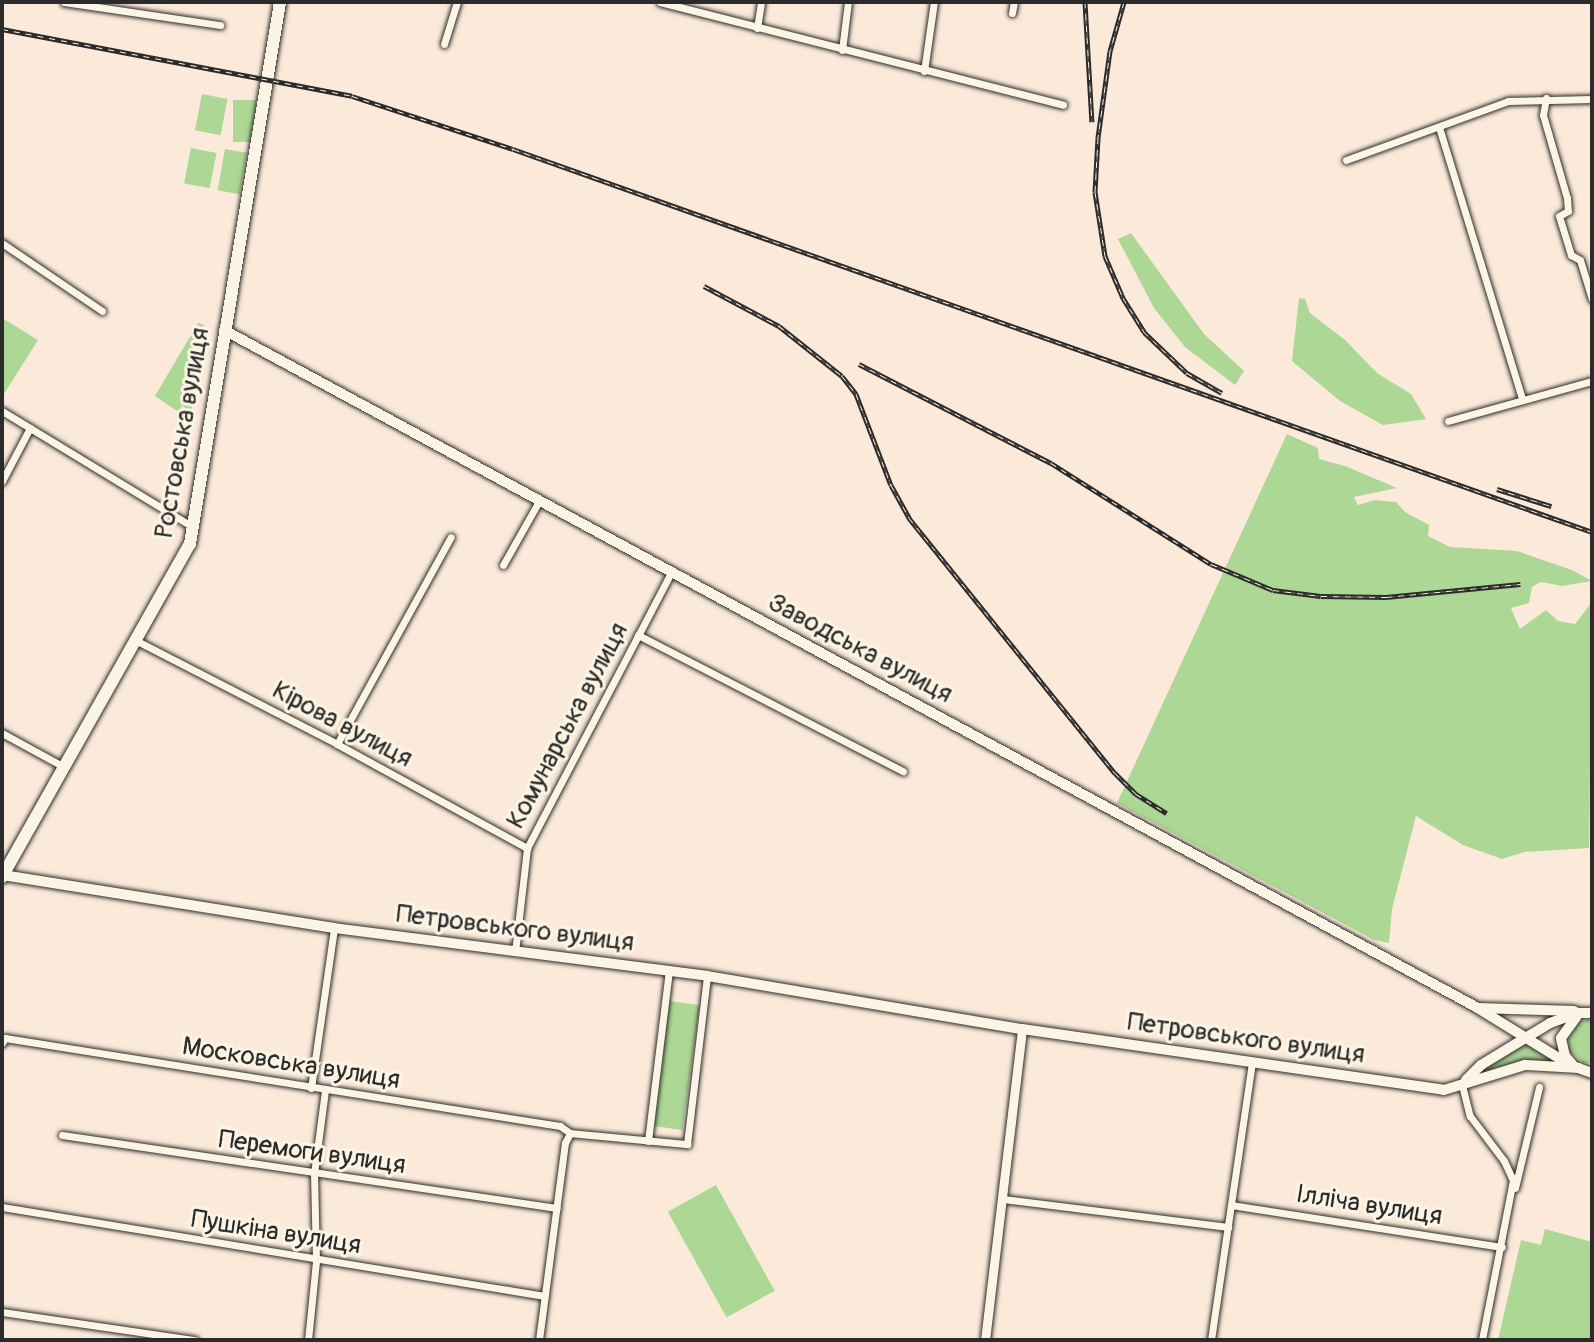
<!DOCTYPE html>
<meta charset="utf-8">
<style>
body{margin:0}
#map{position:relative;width:1594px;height:1342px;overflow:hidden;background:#fbead9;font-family:Pangolin,sans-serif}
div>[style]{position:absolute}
.green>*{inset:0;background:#add794;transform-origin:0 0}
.roads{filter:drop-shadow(0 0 2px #2b2b2b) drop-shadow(0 0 2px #2b2b2b)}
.minor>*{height:7px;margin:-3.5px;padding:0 3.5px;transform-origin:3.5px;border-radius:3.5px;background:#fcf5e5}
.tertiary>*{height:9px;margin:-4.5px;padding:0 4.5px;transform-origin:4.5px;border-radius:4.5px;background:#fcf5e5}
.secondary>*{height:10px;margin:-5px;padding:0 5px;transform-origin:5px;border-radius:5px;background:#fcf5e5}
.trunk>*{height:12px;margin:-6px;padding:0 6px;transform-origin:6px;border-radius:6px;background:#fcf5e5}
.rail>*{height:5px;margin-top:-2.5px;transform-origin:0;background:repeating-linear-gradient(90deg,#fcf5e5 0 6px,#2b2b2b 0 12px);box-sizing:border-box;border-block:2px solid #2b2b2b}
span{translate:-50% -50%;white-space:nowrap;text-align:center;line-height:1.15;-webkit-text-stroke:6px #fcf5e5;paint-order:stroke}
.street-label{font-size:26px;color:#2b2b2b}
.frame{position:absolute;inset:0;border:4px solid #2b2b2b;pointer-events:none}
</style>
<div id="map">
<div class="green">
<div style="left:202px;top:94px;width:26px;height:37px;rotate:11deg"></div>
<div style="left:233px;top:100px;width:23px;height:42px"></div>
<div style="left:191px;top:148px;width:26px;height:36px;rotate:11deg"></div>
<div style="left:225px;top:149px;width:22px;height:42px;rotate:10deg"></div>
<div style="clip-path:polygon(1131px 233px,1204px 334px,1244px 371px,1235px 385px,1185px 347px,1154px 308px,1118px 239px)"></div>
<div style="clip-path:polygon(1299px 298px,1305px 299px,1310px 313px,1345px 340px,1377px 373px,1411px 394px,1426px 419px,1383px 425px,1340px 401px,1292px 361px)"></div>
<div style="clip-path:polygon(2px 318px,38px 340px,2px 397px)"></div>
<div style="clip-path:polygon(198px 323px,204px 325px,190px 420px,155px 396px)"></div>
<div style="clip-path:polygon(1287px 434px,1318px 448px,1319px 459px,1345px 466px,1397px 488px,1354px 497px,1358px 505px,1374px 500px,1396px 502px,1405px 512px,1429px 525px,1428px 536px,1450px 547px,1517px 551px,1572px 570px,1592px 581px,1562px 586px,1541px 582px,1532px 587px,1529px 603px,1511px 608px,1520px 629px,1546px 610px,1558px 621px,1575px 624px,1592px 602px,1589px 848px,1524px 852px,1502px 859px,1463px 845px,1416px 816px,1392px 909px,1389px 943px,1374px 940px,1117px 803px)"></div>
<div style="left:670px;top:1001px;width:30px;height:126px;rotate:8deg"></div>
<div style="clip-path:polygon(1592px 1019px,1592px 1063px,1584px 1063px,1568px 1050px,1566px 1036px,1577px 1022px)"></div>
<div style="clip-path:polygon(1527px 1042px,1559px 1062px,1529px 1060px,1468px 1076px)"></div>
<div style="left:716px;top:1185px;width:121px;height:55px;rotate:61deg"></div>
<div style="clip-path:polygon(1545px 1229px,1592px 1242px,1592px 1340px,1498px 1340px,1521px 1240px,1541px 1245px)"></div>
</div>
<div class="roads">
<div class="minor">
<div style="left:64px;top:2px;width:158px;rotate:8.4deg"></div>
<div style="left:660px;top:2px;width:416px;rotate:14.3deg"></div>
<div style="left:1012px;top:13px;width:11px;rotate:-80deg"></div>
<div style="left:757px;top:28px;width:26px;rotate:-81deg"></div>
<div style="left:444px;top:44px;width:44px;rotate:-72.8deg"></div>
<div style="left:842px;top:50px;width:48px;rotate:-82.9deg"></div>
<div style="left:924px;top:71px;width:70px;rotate:-81.8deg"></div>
<div style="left:1546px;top:98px;width:17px;rotate:100deg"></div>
<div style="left:1543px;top:115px;width:86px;rotate:73.9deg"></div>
<div style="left:1567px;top:198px;width:13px;rotate:86deg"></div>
<div style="left:1568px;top:211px;width:10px;rotate:151deg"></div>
<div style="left:1559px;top:216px;width:41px;rotate:72.9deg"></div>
<div style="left:1571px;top:255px;width:10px;rotate:29deg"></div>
<div style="left:1580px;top:260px;width:41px;rotate:72.9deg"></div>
<div style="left:1439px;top:127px;width:284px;rotate:73deg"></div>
<div style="left:1346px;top:160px;width:172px;rotate:-20deg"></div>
<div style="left:1508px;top:101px;width:84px;rotate:-1.4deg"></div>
<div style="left:2px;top:243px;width:121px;rotate:34.2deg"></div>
<div style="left:2px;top:411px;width:223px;rotate:31.3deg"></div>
<div style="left:1448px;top:421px;width:149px;rotate:-15.5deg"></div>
<div style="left:2px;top:481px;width:60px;rotate:-62.2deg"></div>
<div style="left:503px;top:565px;width:73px;rotate:-60.6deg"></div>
<div style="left:638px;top:635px;width:298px;rotate:27.2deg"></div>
<div style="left:137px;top:641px;width:225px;rotate:27.2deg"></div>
<div style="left:337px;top:744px;width:217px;rotate:28.7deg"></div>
<div style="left:2px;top:733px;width:71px;rotate:28.7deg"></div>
<div style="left:337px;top:744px;width:236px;rotate:-61.2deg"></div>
<div style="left:515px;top:952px;width:105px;rotate:-83.4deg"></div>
<div style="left:527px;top:848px;width:311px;rotate:-62.4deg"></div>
<div style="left:2px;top:1043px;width:6px;rotate:-59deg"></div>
<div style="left:5px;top:1038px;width:562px;rotate:9.01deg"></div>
<div style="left:560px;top:1126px;width:12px;rotate:35deg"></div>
<div style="left:1462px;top:1085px;width:32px;rotate:76deg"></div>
<div style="left:1470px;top:1116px;width:56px;rotate:52.9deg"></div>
<div style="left:1504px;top:1161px;width:21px;rotate:65deg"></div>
<div style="left:1513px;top:1180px;width:163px;rotate:101deg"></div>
<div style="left:311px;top:1088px;width:162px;rotate:-81.8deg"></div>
<div style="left:62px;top:1135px;width:500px;rotate:8.39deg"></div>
<div style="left:648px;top:1141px;width:171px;rotate:-83deg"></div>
<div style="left:1515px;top:1188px;width:104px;rotate:-76.6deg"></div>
<div style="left:1003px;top:1199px;width:227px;rotate:7.1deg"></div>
<div style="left:1231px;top:1205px;width:274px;rotate:8.8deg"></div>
<div style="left:2px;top:1207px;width:550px;rotate:9.31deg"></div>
<div style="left:2px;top:1312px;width:195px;rotate:8.3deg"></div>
<div style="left:308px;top:1340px;width:79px;rotate:-84.2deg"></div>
<div style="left:316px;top:1261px;width:87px;rotate:-91.3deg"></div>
<div style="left:314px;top:1174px;width:84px;rotate:-82.5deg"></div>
<div style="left:539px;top:1340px;width:199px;rotate:-82.5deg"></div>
<div style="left:565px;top:1143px;width:11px;rotate:-63deg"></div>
<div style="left:570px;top:1133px;width:118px;rotate:5.4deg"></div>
<div style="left:687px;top:1144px;width:169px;rotate:-83.2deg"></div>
<div style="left:1211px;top:1340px;width:280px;rotate:-81.6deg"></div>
</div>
<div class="tertiary">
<div style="left:985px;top:1340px;width:313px;rotate:-83.2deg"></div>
</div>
<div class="secondary">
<div style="left:224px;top:330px;width:1423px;rotate:28.4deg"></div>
<div style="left:1476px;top:1007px;width:110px;rotate:31.7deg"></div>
<div style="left:1570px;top:1065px;width:23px;rotate:20deg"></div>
<div style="left:3px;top:875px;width:335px;rotate:9.1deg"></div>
<div style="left:334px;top:928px;width:376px;rotate:7.3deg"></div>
<div style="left:707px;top:976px;width:319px;rotate:9.6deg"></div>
<div style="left:1022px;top:1029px;width:426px;rotate:8.2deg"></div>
<div style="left:1444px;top:1090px;width:85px;rotate:-17.2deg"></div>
<div style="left:1525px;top:1065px;width:54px;rotate:3.2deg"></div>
<div style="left:1478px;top:1008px;width:96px;rotate:1.8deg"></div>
<div style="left:1572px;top:1064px;width:11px;rotate:-131deg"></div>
<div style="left:1565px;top:1056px;width:18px;rotate:-103deg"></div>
<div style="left:1561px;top:1038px;width:26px;rotate:-54deg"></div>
<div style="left:1466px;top:1080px;width:21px;rotate:-45deg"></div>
<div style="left:1481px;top:1065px;width:81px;rotate:-31.3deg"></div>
<div style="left:1550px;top:1023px;width:30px;rotate:-20deg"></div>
<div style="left:1578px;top:1013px;width:14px"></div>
</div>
<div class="trunk">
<div style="left:2px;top:877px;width:382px;rotate:-60.6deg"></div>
<div style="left:190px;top:544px;width:549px;rotate:-80.57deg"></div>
</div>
</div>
<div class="rail">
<div style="left:1085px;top:2px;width:120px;rotate:86.7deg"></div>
<div style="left:1124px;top:2px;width:51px;rotate:105.9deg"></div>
<div style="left:1110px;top:51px;width:88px;rotate:97.9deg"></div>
<div style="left:1098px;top:138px;width:54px;rotate:93.2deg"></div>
<div style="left:1095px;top:192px;width:65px;rotate:81.1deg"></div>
<div style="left:1105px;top:256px;width:46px;rotate:66.8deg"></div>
<div style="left:1123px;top:298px;width:40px;rotate:58deg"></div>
<div style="left:1144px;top:332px;width:59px;rotate:43.6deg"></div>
<div style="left:1187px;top:373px;width:40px;rotate:29.7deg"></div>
<div style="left:2px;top:29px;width:356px;rotate:10.8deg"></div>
<div style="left:352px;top:96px;width:169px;rotate:18.2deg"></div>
<div style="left:513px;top:149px;width:1145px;rotate:19.54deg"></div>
<div style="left:704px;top:286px;width:85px;rotate:28.1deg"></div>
<div style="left:779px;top:326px;width:80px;rotate:38.4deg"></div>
<div style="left:842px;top:376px;width:23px;rotate:52deg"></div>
<div style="left:856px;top:394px;width:97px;rotate:69deg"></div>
<div style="left:891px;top:485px;width:38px;rotate:61deg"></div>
<div style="left:909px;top:518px;width:328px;rotate:51.1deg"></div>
<div style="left:1115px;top:773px;width:30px;rotate:45deg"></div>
<div style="left:1136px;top:794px;width:36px;rotate:32deg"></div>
<div style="left:859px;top:364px;width:216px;rotate:27.3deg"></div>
<div style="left:1051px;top:463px;width:189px;rotate:32.3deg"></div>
<div style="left:1211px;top:564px;width:67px;rotate:22.8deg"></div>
<div style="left:1273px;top:590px;width:48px;rotate:7.1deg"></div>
<div style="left:1321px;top:596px;width:65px;rotate:0.9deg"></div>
<div style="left:1386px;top:597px;width:135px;rotate:-5.5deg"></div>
<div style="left:1497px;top:489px;width:57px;rotate:17.5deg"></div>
</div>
<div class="street-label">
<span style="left:183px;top:433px;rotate:-80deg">Ростовська вулиця</span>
<span style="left:860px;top:649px;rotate:28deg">Заводська вулиця</span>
<span style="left:342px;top:725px;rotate:28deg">Кірова вулиця</span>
<span style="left:568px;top:726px;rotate:-62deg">Комунарська вулиця</span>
<span style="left:515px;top:929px;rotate:7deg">Петровського вулиця</span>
<span style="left:1246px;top:1039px;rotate:8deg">Петровського вулиця</span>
<span style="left:291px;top:1064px;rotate:9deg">Московська вулиця</span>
<span style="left:312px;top:1153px;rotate:8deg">Перемоги вулиця</span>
<span style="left:1369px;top:1206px;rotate:9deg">Ілліча вулиця</span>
<span style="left:276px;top:1233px;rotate:9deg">Пушкіна вулиця</span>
</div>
<div class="frame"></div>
</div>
